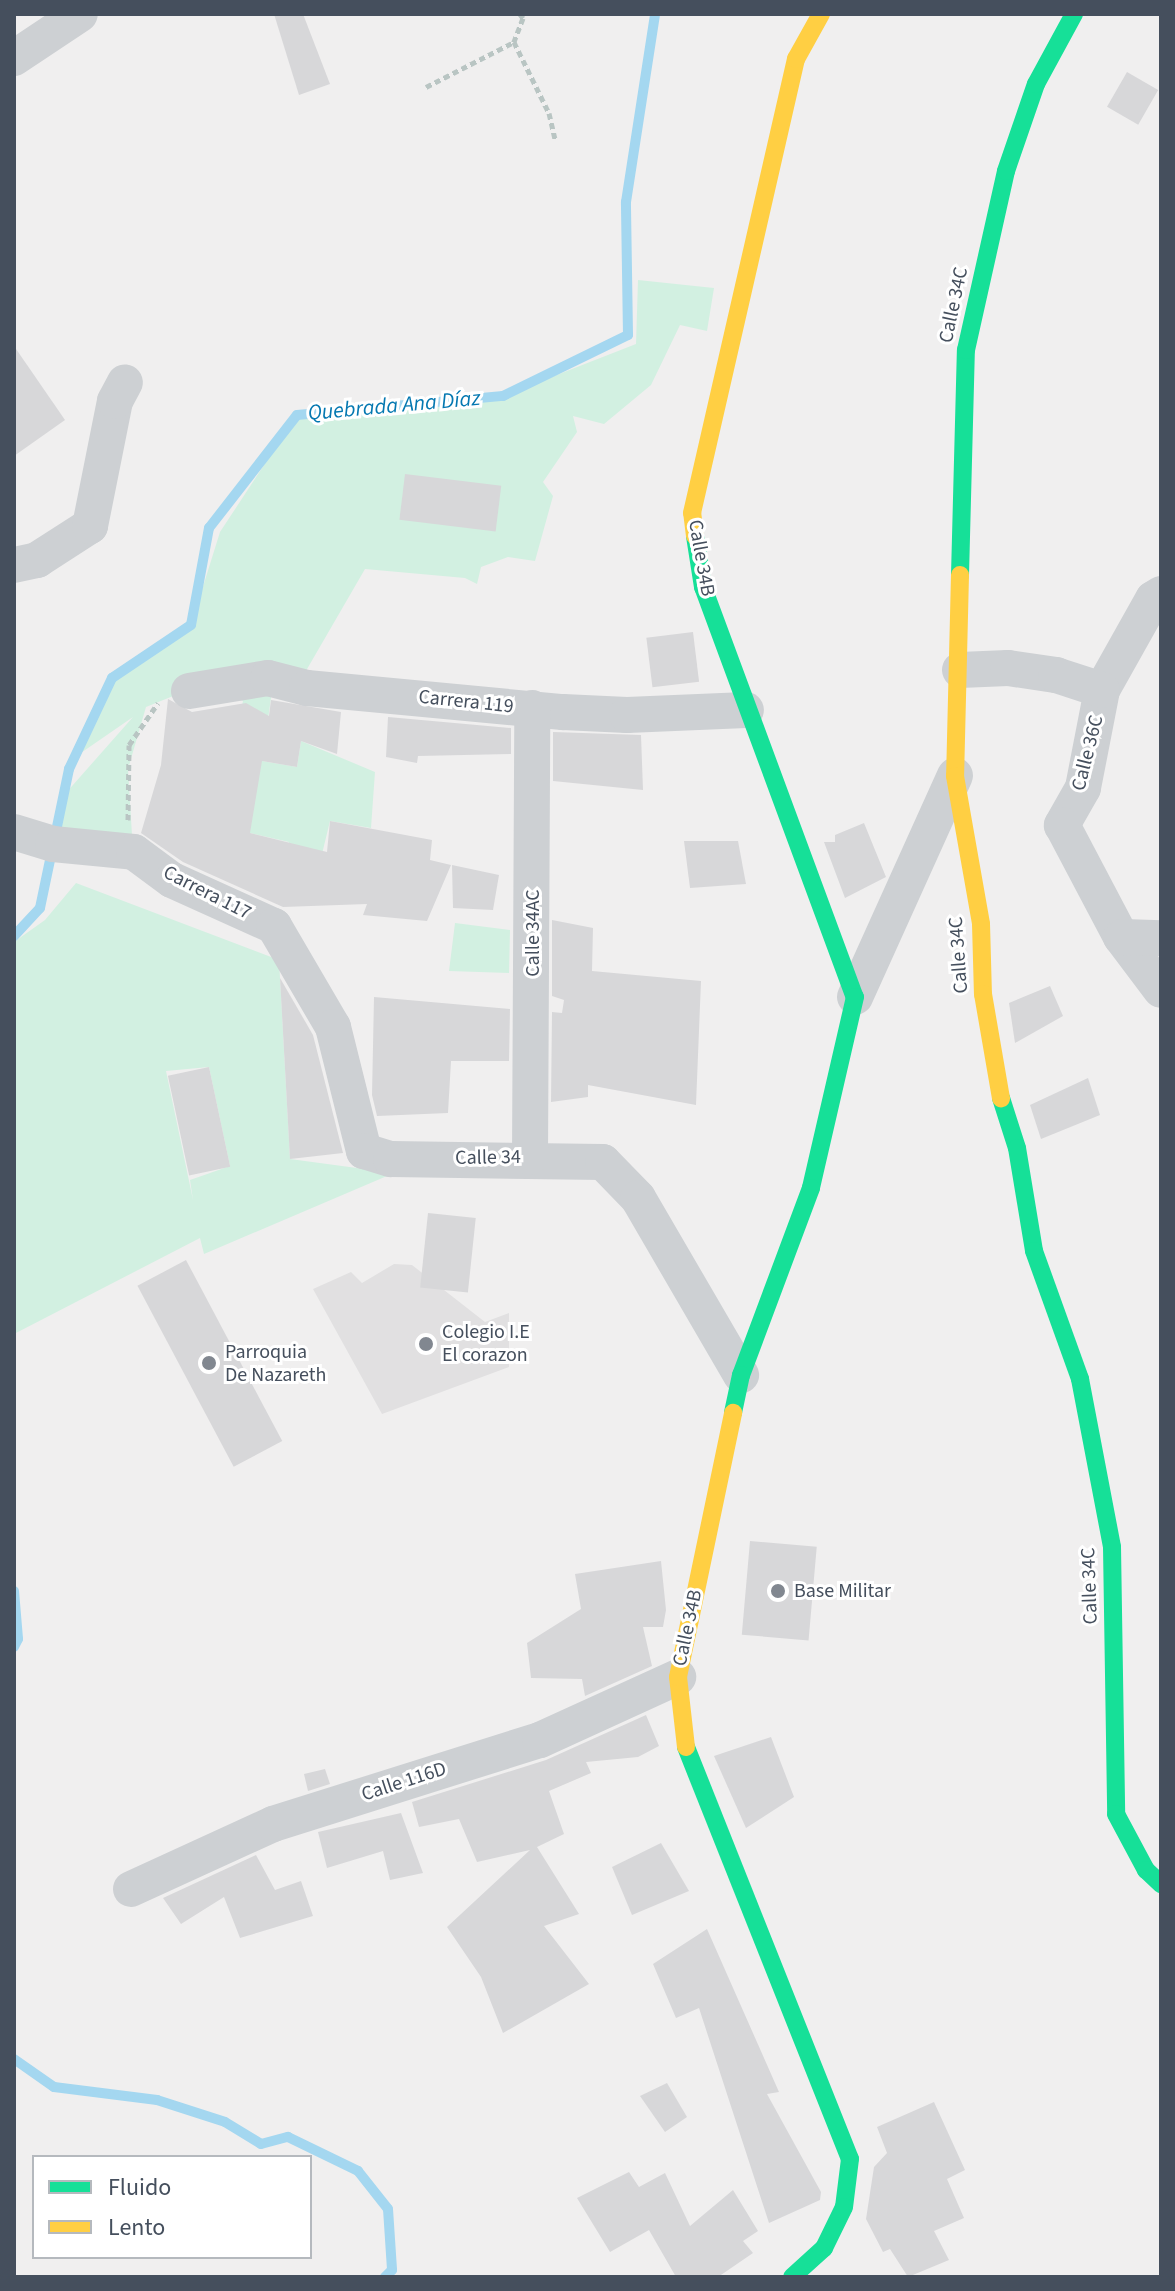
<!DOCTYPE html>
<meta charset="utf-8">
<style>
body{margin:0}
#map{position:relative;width:1175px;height:2291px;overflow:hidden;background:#f0efef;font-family:"Source Sans 3",sans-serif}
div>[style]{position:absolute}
.education>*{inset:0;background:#e1e0e1}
.green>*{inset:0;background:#d2f0e1}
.stream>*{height:10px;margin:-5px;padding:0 5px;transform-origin:5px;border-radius:5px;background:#a4d7f0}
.building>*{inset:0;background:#d7d7d9;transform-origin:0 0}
.path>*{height:5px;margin-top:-2.5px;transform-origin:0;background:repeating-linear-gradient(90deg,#b9c5c3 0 6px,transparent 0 10px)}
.street>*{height:36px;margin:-18px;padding:0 18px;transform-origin:18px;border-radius:18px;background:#cdd0d3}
.fast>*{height:18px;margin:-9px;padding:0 9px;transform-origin:9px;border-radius:9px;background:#16e098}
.slow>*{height:18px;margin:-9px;padding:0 9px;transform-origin:9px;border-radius:9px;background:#ffcf43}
.dots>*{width:22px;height:22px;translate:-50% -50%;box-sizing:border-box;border:4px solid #fff;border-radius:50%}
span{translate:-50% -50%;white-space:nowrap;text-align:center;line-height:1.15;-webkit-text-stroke:6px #fff;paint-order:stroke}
.street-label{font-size:20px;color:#454f5d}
.poi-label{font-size:20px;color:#454f5d}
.left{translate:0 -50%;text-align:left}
.water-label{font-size:22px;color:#0478b1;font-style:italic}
.frame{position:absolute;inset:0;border:16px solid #454f5d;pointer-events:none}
.legend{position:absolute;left:32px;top:2155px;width:280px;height:104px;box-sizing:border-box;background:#fff;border:2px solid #b5b9be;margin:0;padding:10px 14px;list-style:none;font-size:24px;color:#454f5d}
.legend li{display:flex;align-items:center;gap:16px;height:40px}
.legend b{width:40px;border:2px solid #b5b9be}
</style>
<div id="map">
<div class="education">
<div style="clip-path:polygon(394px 1264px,412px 1265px,485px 1322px,509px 1313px,509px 1367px,382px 1414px,313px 1289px,351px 1272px,362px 1283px)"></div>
</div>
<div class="green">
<div style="clip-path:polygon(638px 280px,714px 288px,707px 331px,680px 325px,651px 385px,604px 424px,573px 416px,577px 432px,543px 482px,553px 496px,535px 561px,508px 557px,481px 567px,477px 584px,465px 578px,365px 569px,303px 676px,188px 690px,146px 707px,128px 769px,133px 852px,54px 843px,65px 794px,133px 717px,75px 757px,112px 678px,191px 625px,220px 532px,297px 415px,503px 396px,636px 344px)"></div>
<div style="clip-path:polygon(272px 691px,262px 761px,297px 767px,301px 741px,375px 772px,371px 828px,330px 821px,322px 854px,288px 852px,289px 842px,250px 833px,223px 805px,243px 701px,227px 692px)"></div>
<div style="clip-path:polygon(evenodd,76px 883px,279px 960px,290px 1159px,394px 1173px,204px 1254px,200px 1238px,14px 1334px,14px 942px,45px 920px,76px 883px,209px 1067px,230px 1166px,190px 1180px,193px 1200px,166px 1071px,209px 1067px)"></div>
<div style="clip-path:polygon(455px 923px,510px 930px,509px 973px,449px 971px)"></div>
</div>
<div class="stream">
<div style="left:14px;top:936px;width:38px;rotate:-47deg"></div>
<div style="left:40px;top:908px;width:142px;rotate:-78.2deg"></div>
<div style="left:69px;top:769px;width:101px;rotate:-64.7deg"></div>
<div style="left:112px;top:678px;width:95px;rotate:-33.9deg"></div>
<div style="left:191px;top:625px;width:99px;rotate:-79.5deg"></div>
<div style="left:209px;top:528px;width:143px;rotate:-52.1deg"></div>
<div style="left:297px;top:415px;width:207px;rotate:-5.3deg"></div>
<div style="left:503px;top:396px;width:139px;rotate:-26deg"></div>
<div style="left:628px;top:335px;width:133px;rotate:-90.9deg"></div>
<div style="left:626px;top:202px;width:190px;rotate:-81.2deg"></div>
<div style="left:14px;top:1591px;width:48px;rotate:85.2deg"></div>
<div style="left:18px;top:1639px;width:9px;rotate:117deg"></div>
<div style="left:14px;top:2059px;width:49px;rotate:35deg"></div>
<div style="left:54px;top:2087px;width:104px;rotate:7.2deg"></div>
<div style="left:157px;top:2100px;width:71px;rotate:17.9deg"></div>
<div style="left:225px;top:2122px;width:42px;rotate:31.4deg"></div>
<div style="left:261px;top:2144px;width:28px;rotate:-15deg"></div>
<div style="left:288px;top:2137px;width:78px;rotate:25.9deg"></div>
<div style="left:358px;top:2171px;width:48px;rotate:51.7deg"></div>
<div style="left:388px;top:2209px;width:61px;rotate:86.2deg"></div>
<div style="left:392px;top:2270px;width:10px;rotate:135deg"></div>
</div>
<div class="building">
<div style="clip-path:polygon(274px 14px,303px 14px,330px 84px,299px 95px)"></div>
<div style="left:1127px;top:72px;width:36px;height:40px;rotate:30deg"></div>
<div style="clip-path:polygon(14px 346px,65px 420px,14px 456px)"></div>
<div style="left:405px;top:474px;width:97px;height:46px;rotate:7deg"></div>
<div style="left:693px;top:632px;width:50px;height:47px;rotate:83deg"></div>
<div style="clip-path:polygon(168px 699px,192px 712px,246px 703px,269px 716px,271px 700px,341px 712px,337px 754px,301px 741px,297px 767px,262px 761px,250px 833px,327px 852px,330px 821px,432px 840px,430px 860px,451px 865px,427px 921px,363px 915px,367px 904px,283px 907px,183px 862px,141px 833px,161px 765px)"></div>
<div style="clip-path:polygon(388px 717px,511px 728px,511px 754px,418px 756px,417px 763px,386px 757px)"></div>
<div style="clip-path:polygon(553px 732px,641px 735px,643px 790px,553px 781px)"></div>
<div style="clip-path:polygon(864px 823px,886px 877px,845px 898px,824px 842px,835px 842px,835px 835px)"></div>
<div style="clip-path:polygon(684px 841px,738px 841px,746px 884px,690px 888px)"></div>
<div style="clip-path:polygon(452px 865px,499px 875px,493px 910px,453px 908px)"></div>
<div style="clip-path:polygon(552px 920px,593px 928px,592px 971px,701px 981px,696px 1105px,588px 1085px,588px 1097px,551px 1102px,552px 1012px,562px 1013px,564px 1000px,552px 996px)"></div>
<div style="clip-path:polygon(280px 978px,313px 1035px,343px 1153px,290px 1159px)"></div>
<div style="clip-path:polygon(1050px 986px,1063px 1016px,1015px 1043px,1009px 1003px)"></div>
<div style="clip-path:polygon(374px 997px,510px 1009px,509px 1061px,451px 1061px,448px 1113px,377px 1116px,372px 1095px)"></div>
<div style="left:209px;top:1067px;width:102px;height:42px;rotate:78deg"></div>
<div style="clip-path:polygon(1088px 1078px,1100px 1115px,1041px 1139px,1030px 1105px)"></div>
<div style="left:428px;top:1213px;width:48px;height:75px;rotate:6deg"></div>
<div style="left:186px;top:1260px;width:205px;height:55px;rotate:62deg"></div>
<div style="left:750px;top:1541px;width:67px;height:94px;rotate:5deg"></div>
<div style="clip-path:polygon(661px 1561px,666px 1610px,663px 1627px,643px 1627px,652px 1666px,585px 1696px,582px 1679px,531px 1678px,527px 1643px,581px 1609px,575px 1574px)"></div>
<div style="clip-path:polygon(646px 1715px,659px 1746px,638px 1757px,586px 1762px,591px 1773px,549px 1791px,564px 1834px,537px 1847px,579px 1914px,544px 1926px,589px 1984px,503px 2033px,481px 1977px,447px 1927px,530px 1850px,477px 1862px,459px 1819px,419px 1827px,412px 1802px,546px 1760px)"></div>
<div style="clip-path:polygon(771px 1737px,794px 1797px,746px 1828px,714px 1756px)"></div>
<div style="clip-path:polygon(325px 1769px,330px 1784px,308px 1791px,304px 1774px)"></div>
<div style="clip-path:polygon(401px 1813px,423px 1873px,390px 1880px,383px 1851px,327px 1868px,318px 1832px)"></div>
<div style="clip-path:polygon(661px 1843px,689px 1891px,632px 1915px,612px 1867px)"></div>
<div style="clip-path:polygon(256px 1855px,275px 1890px,301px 1881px,313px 1916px,240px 1938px,224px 1897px,181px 1924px,163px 1898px)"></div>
<div style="clip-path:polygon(707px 1929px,779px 2092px,767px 2094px,821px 2192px,820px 2200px,769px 2223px,699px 2008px,676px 2018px,653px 1964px)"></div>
<div style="clip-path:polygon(667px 2083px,687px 2117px,665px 2132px,640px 2096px)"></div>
<div style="clip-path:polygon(934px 2102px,965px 2170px,947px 2179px,964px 2218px,934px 2231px,949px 2260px,908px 2277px,890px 2249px,883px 2252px,866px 2219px,874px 2167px,887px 2153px,877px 2127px)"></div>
<div style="clip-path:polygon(629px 2172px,639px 2187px,665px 2173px,690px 2226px,733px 2190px,758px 2231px,743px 2241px,753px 2253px,718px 2277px,676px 2277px,649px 2230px,610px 2252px,577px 2198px)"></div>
</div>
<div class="path">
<div style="left:520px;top:14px;width:5px;rotate:53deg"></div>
<div style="left:523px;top:18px;width:26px;rotate:111deg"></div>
<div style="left:514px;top:42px;width:79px;rotate:63.8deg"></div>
<div style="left:549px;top:113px;width:27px;rotate:77deg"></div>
<div style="left:426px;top:87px;width:99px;rotate:-27.1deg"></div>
<div style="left:128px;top:820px;width:75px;rotate:-89.2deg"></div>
<div style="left:129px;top:745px;width:51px;rotate:-55.4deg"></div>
</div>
<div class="street">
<div style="left:14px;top:58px;width:79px;rotate:-33.7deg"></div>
<div style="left:14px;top:565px;width:24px;rotate:-12deg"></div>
<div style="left:37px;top:560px;width:63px;rotate:-32.7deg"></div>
<div style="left:90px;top:526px;width:127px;rotate:-78.7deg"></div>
<div style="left:115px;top:401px;width:21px;rotate:-62deg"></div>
<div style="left:1161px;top:594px;width:9px;rotate:148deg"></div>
<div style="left:1153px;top:599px;width:104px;rotate:119.3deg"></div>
<div style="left:1102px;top:690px;width:100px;rotate:101deg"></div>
<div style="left:1083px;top:788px;width:43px;rotate:119.6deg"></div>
<div style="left:1062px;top:825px;width:127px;rotate:62.2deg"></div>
<div style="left:1121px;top:937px;width:66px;rotate:53deg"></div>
<div style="left:960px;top:670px;width:48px;rotate:-2.4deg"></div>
<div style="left:1008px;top:668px;width:49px;rotate:8.3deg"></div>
<div style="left:1056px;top:675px;width:48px;rotate:18.1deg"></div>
<div style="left:189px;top:691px;width:80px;rotate:-9.3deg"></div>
<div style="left:268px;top:678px;width:40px;rotate:14.4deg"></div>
<div style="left:307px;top:688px;width:257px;rotate:5.4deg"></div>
<div style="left:563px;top:712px;width:64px;rotate:2.7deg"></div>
<div style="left:627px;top:715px;width:119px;rotate:-2.4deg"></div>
<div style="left:14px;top:832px;width:41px;rotate:17.1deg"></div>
<div style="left:53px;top:844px;width:81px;rotate:5.6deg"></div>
<div style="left:134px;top:852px;width:47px;rotate:36.4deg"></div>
<div style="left:172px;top:880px;width:112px;rotate:24.3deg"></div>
<div style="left:274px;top:926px;width:117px;rotate:59.7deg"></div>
<div style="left:333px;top:1027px;width:128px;rotate:76deg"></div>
<div style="left:364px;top:1151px;width:28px;rotate:17deg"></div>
<div style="left:391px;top:1159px;width:212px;rotate:0.8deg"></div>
<div style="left:603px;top:1162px;width:50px;rotate:45.8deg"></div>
<div style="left:638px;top:1198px;width:205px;rotate:59.8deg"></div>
<div style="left:1123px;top:937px;width:38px;rotate:2deg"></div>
<div style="left:855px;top:997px;width:243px;rotate:-65.7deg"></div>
<div style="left:530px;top:1157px;width:449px;rotate:-89.7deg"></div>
<div style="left:131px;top:1889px;width:156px;rotate:-24.6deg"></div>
<div style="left:273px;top:1824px;width:280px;rotate:-17.5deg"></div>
<div style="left:540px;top:1740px;width:152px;rotate:-24.5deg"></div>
</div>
<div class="fast">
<div style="left:695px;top:536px;width:52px;rotate:81.1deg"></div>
<div style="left:703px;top:587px;width:437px;rotate:69.7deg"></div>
<div style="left:855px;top:997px;width:196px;rotate:103deg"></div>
<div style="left:811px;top:1188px;width:200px;rotate:110.5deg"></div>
<div style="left:741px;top:1375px;width:39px;rotate:102deg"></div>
<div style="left:960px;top:575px;width:225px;rotate:-88.5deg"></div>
<div style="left:966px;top:350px;width:183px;rotate:-77.4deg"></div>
<div style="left:1006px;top:171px;width:92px;rotate:-71deg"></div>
<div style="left:1036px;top:84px;width:80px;rotate:-61.5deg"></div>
<div style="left:1001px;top:1098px;width:52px;rotate:72.3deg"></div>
<div style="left:1017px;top:1148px;width:104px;rotate:80.6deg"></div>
<div style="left:1034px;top:1251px;width:136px;rotate:70.2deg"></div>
<div style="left:1080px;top:1379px;width:171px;rotate:79.2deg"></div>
<div style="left:1112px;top:1547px;width:267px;rotate:89.1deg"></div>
<div style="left:1116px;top:1814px;width:64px;rotate:61.8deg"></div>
<div style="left:1146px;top:1870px;width:21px;rotate:43deg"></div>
<div style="left:686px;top:1747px;width:443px;rotate:68.3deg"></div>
<div style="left:850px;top:2159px;width:48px;rotate:97.1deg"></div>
<div style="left:844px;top:2207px;width:46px;rotate:116deg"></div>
<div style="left:824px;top:2248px;width:43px;rotate:137.8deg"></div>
</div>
<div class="slow">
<div style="left:695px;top:536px;width:23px;rotate:-97deg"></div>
<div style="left:692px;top:513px;width:466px;rotate:-77.1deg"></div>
<div style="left:796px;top:59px;width:51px;rotate:-60.9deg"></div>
<div style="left:960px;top:575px;width:201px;rotate:91.4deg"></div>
<div style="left:955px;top:776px;width:150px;rotate:80deg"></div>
<div style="left:981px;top:924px;width:70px;rotate:88.4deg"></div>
<div style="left:983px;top:994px;width:106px;rotate:80.2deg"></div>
<div style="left:686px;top:1747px;width:70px;rotate:-96.5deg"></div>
<div style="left:678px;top:1677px;width:270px;rotate:-78.2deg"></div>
</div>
<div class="dots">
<div style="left:426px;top:1344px;background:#818790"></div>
<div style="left:209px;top:1363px;background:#818790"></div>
<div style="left:778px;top:1591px;background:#818790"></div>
</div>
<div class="street-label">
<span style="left:954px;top:305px;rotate:-78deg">Calle 34C</span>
<span style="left:701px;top:558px;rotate:80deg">Calle 34B</span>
<span style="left:466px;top:702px;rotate:6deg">Carrera 119</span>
<span style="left:1088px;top:753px;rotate:-76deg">Calle 36C</span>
<span style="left:207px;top:893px;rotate:27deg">Carrera 117</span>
<span style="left:533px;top:933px;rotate:-90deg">Calle 34AC</span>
<span style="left:959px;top:955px;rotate:-94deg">Calle 34C</span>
<span style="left:488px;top:1158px;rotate:-1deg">Calle 34</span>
<span style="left:1090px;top:1586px;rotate:-92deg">Calle 34C</span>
<span style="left:688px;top:1628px;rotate:-78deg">Calle 34B</span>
<span style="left:404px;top:1782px;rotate:-18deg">Calle 116D</span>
</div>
<div class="poi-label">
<span class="left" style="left:442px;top:1344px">Colegio I.E<br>El corazon</span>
<span class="left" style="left:225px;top:1364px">Parroquia<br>De Nazareth</span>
<span class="left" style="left:794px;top:1591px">Base Militar</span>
</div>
<div class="water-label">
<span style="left:394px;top:406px;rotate:-5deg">Quebrada Ana Díaz</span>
</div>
<div class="frame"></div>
<ul class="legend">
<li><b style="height:10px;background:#16e098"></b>Fluido</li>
<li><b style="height:10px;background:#ffcf43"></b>Lento</li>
</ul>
</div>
